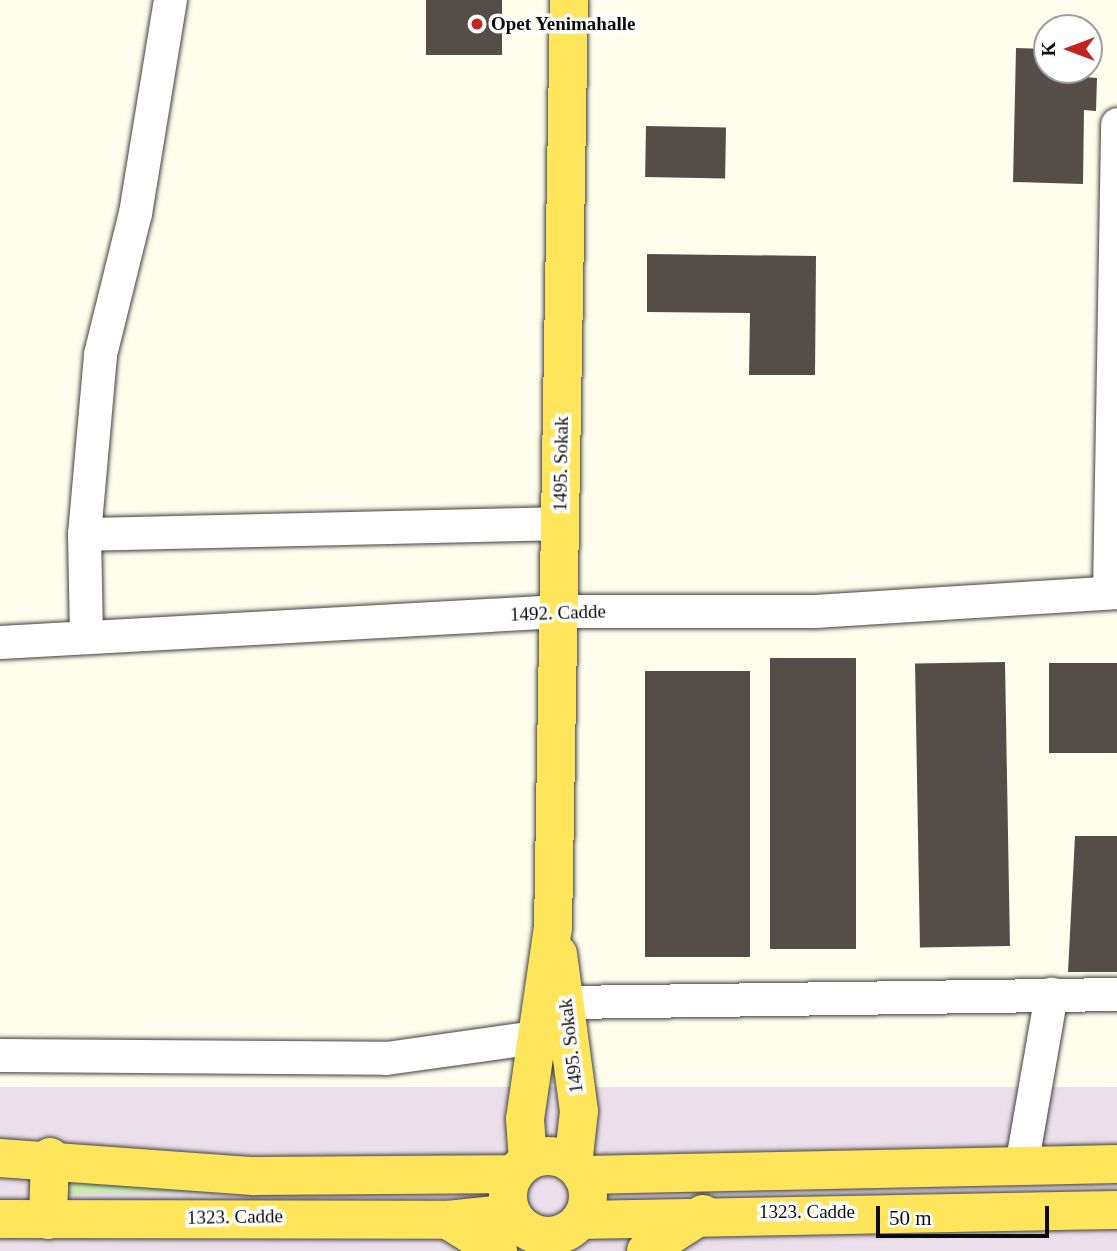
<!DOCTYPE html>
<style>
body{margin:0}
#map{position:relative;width:1117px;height:1251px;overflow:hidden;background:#fffdeb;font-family:Georgia,serif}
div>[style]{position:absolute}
.industrial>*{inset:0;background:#ebdfeb;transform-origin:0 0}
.green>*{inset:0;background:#cbebb3}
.building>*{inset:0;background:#554e48;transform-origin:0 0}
.roads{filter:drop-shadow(0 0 2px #3f3f3f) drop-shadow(0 0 2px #3f3f3f)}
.minor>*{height:33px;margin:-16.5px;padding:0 16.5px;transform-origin:16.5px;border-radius:16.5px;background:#fff}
.major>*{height:38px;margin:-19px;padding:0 19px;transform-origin:19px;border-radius:19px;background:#ffe55b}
.major>.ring{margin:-19px;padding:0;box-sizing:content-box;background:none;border:38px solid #ffe55b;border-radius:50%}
.dots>*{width:19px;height:19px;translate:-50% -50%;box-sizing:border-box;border:4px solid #fff;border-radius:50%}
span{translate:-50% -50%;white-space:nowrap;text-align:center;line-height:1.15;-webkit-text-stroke:7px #fff;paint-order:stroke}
.poi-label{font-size:19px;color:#0c0c0c;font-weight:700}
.left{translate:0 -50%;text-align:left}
.street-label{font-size:19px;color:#0c0c0c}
.north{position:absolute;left:1033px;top:14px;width:70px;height:70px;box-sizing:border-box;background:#fff;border:2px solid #9e9e9e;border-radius:50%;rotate:270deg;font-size:19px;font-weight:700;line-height:28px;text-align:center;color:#0c0c0c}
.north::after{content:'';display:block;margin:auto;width:24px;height:32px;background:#c2251e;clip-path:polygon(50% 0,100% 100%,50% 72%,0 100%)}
.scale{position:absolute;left:876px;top:1206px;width:173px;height:32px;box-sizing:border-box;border:4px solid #0c0c0c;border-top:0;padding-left:9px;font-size:21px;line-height:24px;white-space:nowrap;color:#0c0c0c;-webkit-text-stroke:5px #fff;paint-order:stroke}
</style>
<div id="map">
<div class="industrial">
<div style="left:1117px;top:1087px;width:164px;height:1117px;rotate:90deg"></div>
</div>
<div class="green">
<div style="clip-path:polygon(63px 1178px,237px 1191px,64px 1194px)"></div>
</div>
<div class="building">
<div style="left:426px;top:0;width:76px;height:55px"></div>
<div style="clip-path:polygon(1016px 48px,1047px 49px,1047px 70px,1085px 70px,1085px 77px,1097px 78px,1096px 111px,1084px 110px,1083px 184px,1013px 182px)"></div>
<div style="left:646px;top:126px;width:80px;height:51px;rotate:1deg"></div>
<div style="clip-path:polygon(647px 254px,816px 256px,815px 375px,749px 375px,750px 313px,647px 312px)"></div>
<div style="left:770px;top:658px;width:86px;height:291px"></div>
<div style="left:1005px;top:662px;width:284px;height:90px;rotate:89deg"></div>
<div style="left:1049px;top:663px;width:68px;height:90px"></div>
<div style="left:645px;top:671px;width:105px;height:286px"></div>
<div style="clip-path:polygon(1075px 836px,1117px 836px,1117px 972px,1068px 972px)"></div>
</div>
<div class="roads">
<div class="minor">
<div style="left:84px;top:534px;width:476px;rotate:-1.3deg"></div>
<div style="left:1109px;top:592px;width:468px;rotate:-89deg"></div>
<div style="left:86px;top:637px;width:103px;rotate:-91.1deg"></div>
<div style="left:84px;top:534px;width:181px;rotate:-84.9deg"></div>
<div style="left:100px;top:354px;width:145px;rotate:-76.1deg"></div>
<div style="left:135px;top:213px;width:216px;rotate:-80.7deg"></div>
<div style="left:0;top:642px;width:560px;rotate:-3.17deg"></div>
<div style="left:559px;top:611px;width:256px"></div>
<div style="left:815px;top:611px;width:303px;rotate:-3.6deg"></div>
<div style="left:567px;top:1002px;width:550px;rotate:-0.83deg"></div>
<div style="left:0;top:1055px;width:386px;rotate:0.4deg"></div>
<div style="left:386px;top:1058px;width:150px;rotate:-8deg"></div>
<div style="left:1021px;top:1166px;width:175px;rotate:-80.1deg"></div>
</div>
<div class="major">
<div style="left:558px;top:954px;width:158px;rotate:82.4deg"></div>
<div style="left:579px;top:1111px;width:54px;rotate:96.3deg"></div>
<div class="ring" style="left:508px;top:1156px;width:42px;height:42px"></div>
<div style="left:0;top:1158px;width:254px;rotate:4.1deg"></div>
<div style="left:253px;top:1176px;width:261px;rotate:-0.4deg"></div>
<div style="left:528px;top:1161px;width:42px;rotate:-94.1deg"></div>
<div style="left:525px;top:1119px;width:193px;rotate:-81.7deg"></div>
<div style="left:553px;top:928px;width:928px;rotate:-89.01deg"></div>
<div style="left:582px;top:1175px;width:535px;rotate:-1.18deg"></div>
<div style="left:0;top:1219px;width:448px;rotate:0.1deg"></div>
<div style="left:448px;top:1220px;width:63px;rotate:-6.3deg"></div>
<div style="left:48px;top:1220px;width:63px;rotate:-88.2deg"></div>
<div style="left:448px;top:1220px;width:59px;rotate:31.8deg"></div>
<div style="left:580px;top:1220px;width:537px;rotate:-1.07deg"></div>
<div style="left:646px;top:1251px;width:68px;rotate:-33deg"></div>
</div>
</div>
<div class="dots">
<div style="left:477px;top:24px;background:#c2251e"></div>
</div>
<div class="poi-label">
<span class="left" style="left:491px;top:24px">Opet Yenimahalle</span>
</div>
<div class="street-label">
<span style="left:561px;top:464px;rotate:-89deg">1495. Sokak</span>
<span style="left:558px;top:613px;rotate:-2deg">1492. Cadde</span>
<span style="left:571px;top:1046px;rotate:-97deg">1495. Sokak</span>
<span style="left:807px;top:1212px">1323. Cadde</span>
<span style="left:235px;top:1217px;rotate:-1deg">1323. Cadde</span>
</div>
<div class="north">K</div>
<div class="scale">50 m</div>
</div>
